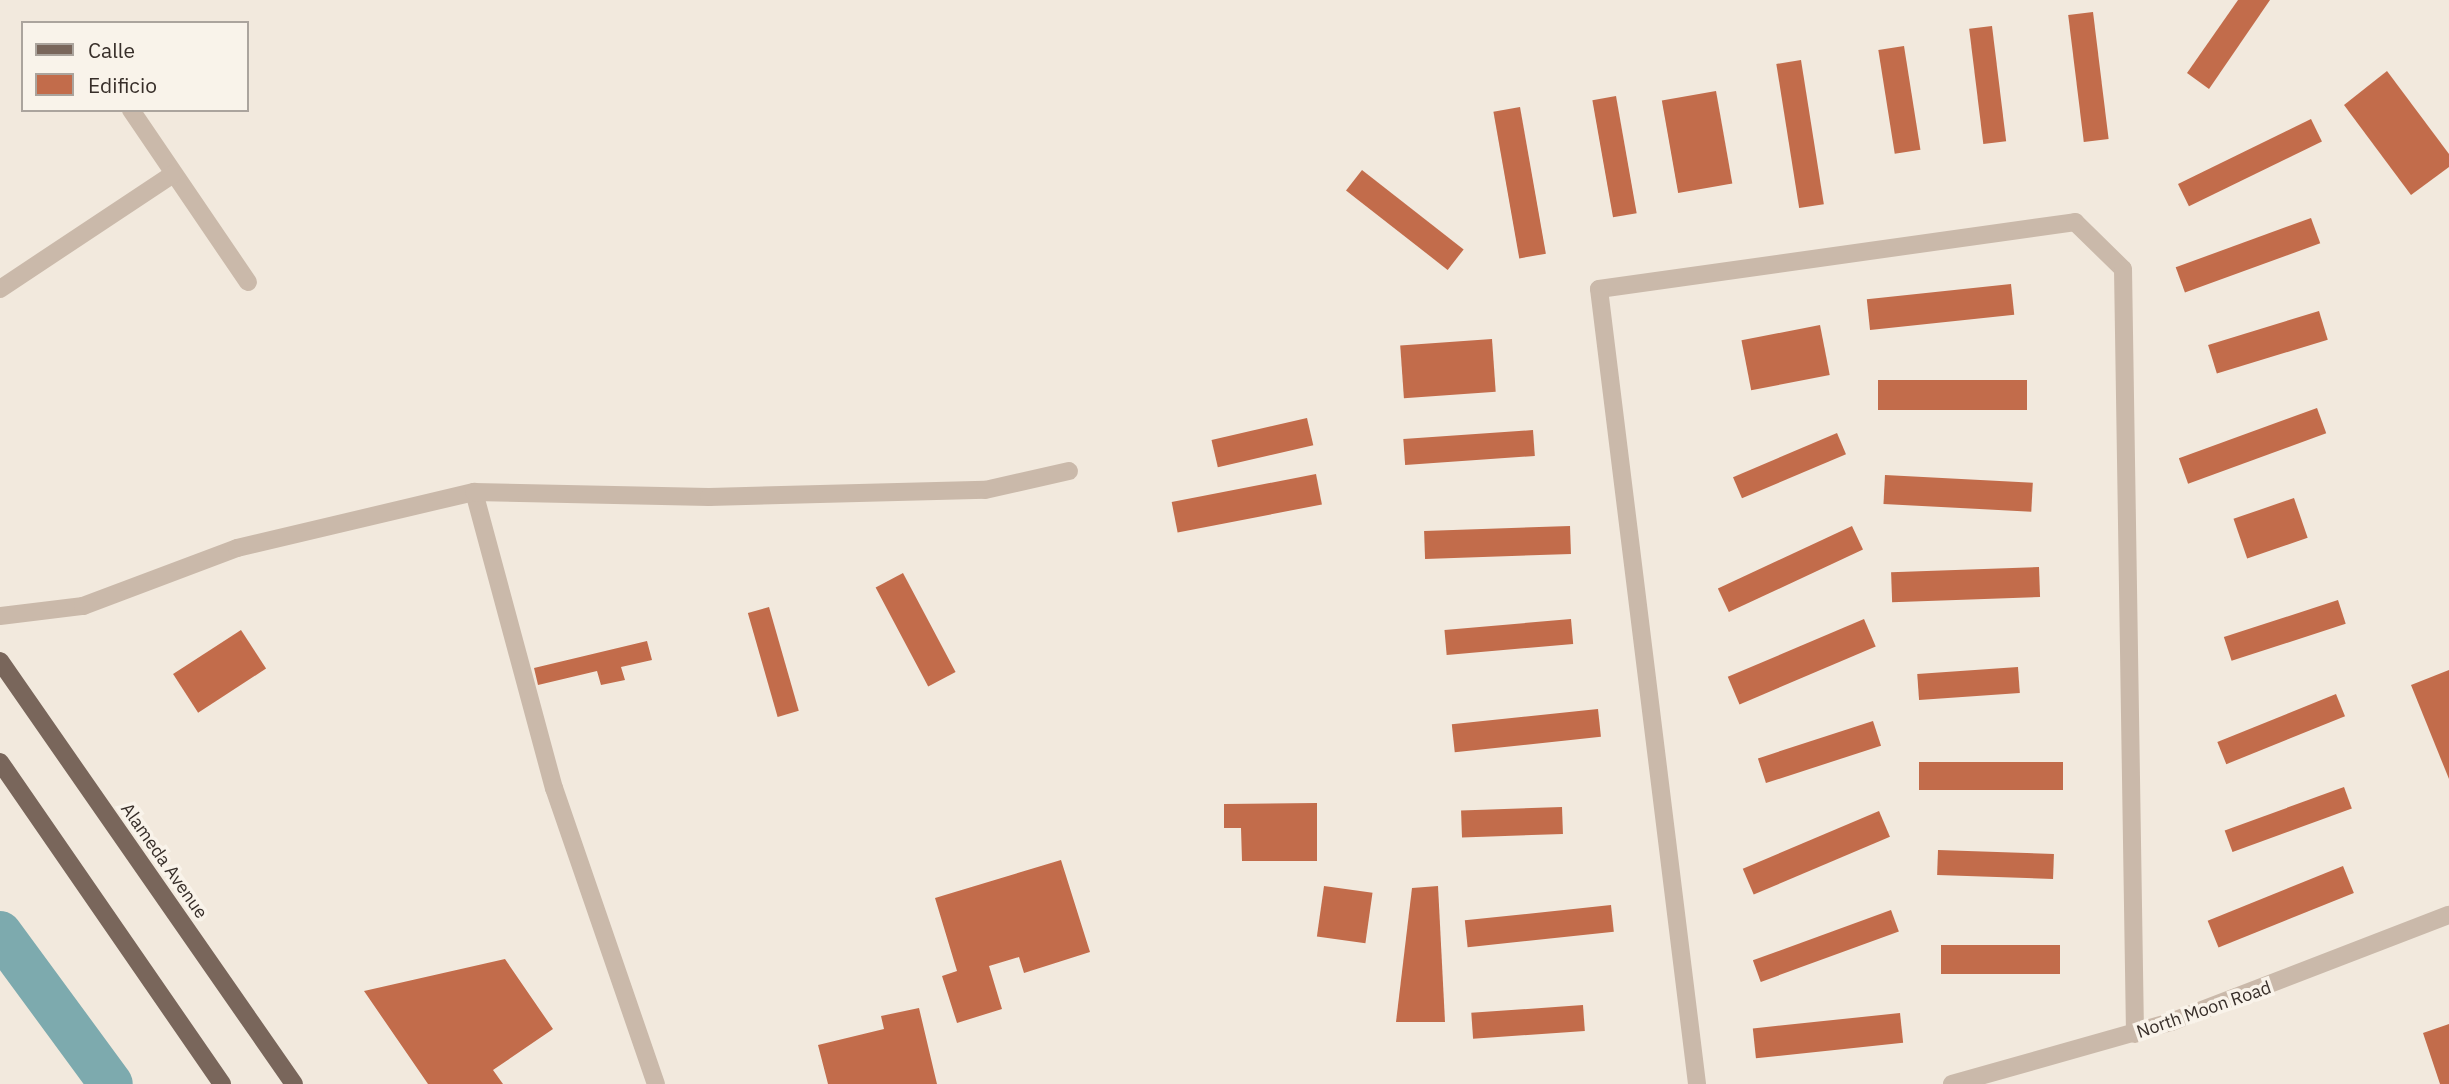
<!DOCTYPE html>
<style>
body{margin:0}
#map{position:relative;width:2449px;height:1084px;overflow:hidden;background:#f2e9dd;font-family:"IBM Plex Sans",sans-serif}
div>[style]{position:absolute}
.canal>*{height:44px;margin:-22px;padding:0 22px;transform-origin:22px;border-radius:22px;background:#7daaae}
.building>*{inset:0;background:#c26c4b;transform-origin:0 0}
.service>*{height:18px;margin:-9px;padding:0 9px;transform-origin:9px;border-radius:9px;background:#cab9aa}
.minor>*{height:18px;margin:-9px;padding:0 9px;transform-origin:9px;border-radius:9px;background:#cab9aa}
.tertiary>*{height:18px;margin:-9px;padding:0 9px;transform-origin:9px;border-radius:9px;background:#cab9aa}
.primary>*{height:18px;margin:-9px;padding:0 9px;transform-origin:9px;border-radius:9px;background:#79665b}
span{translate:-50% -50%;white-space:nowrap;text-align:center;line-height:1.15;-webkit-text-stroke:7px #f9f3ea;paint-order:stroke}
.street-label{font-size:18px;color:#372e29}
.legend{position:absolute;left:21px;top:21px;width:228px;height:91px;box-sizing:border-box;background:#f9f3ea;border:2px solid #aba49d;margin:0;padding:9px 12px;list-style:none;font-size:21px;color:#372e29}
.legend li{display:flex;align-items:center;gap:14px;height:35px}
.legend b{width:35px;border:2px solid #aba49d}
</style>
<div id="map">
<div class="canal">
<div style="left:0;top:933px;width:187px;rotate:53.7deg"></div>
</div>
<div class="building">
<div style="clip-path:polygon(2238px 0,2270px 0,2209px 89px,2187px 73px)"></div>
<div style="left:2093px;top:12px;width:128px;height:25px;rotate:83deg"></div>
<div style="left:1992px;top:26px;width:116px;height:23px;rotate:83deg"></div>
<div style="left:1904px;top:46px;width:105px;height:26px;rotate:81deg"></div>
<div style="left:1801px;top:60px;width:146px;height:25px;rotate:81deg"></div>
<div style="clip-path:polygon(2387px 71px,2449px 154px,2449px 167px,2411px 195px,2344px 105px)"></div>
<div style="left:1716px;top:91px;width:94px;height:55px;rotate:80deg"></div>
<div style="left:1616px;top:96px;width:119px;height:24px;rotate:80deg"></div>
<div style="left:1520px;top:107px;width:149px;height:27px;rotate:80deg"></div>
<div style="left:2311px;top:119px;width:25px;height:148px;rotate:64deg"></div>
<div style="left:1362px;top:170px;width:129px;height:26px;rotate:38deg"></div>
<div style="left:2311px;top:218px;width:27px;height:144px;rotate:70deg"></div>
<div style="left:2011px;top:284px;width:31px;height:145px;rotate:84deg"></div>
<div style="left:2319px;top:311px;width:30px;height:116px;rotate:73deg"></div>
<div style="left:1820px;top:325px;width:51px;height:80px;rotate:79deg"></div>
<div style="left:1492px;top:339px;width:53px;height:92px;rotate:86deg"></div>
<div style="left:1878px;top:380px;width:149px;height:30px"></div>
<div style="left:2317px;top:408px;width:27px;height:147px;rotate:70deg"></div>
<div style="left:1307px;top:418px;width:28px;height:98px;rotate:77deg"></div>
<div style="left:1533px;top:430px;width:26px;height:130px;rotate:86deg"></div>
<div style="left:1837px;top:433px;width:23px;height:113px;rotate:67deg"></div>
<div style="left:1316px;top:474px;width:31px;height:147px;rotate:79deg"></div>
<div style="left:1885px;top:475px;width:148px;height:29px;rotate:3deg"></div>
<div style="left:2294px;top:498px;width:42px;height:64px;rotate:71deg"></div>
<div style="left:1570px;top:526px;width:28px;height:146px;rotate:88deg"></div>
<div style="left:1852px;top:526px;width:26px;height:148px;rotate:65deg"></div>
<div style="left:2039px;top:567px;width:30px;height:148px;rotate:88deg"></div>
<div style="left:903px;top:573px;width:112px;height:31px;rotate:62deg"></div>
<div style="left:2338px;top:600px;width:25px;height:120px;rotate:72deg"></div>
<div style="left:769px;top:607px;width:108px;height:22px;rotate:74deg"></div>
<div style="left:1571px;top:619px;width:25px;height:127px;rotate:85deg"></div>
<div style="left:1864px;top:619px;width:30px;height:148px;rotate:67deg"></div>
<div style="left:241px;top:630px;width:46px;height:81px;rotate:57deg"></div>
<div style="clip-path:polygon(647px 641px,652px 660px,621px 667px,625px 680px,601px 685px,597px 671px,538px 685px,534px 668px)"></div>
<div style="left:2018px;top:667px;width:26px;height:101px;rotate:86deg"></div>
<div style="clip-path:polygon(2449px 670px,2449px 779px,2411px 685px)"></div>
<div style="left:2336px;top:694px;width:24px;height:128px;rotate:68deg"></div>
<div style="left:1598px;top:709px;width:28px;height:147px;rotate:84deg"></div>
<div style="left:1873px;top:721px;width:26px;height:121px;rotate:72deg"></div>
<div style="left:2063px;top:762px;width:28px;height:144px;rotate:90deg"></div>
<div style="left:2344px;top:787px;width:23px;height:127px;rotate:70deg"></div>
<div style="clip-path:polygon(1317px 803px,1317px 861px,1242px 861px,1241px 828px,1224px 828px,1224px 804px)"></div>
<div style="left:1562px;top:807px;width:27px;height:101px;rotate:88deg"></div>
<div style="left:1879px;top:811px;width:28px;height:148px;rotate:67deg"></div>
<div style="left:1938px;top:850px;width:116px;height:25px;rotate:2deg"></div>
<div style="clip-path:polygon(1061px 860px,1090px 952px,1024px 973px,1019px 957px,989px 966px,1002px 1009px,957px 1023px,942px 976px,957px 971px,935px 898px)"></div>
<div style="left:2343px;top:866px;width:29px;height:146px;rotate:68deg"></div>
<div style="left:1324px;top:886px;width:49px;height:51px;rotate:8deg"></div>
<div style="clip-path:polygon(1438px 886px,1445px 1022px,1396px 1022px,1412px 888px)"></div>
<div style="left:1611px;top:905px;width:27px;height:147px;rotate:84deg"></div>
<div style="left:1891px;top:910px;width:23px;height:147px;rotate:70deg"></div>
<div style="left:1941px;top:945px;width:119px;height:29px"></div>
<div style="clip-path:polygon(505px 959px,553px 1029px,493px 1070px,503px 1084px,428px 1084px,364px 991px)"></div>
<div style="left:1583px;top:1005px;width:26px;height:112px;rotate:86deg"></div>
<div style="clip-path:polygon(919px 1008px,937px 1084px,828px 1084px,818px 1045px,884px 1029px,881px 1016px)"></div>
<div style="left:1900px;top:1013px;width:30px;height:148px;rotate:84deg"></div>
<div style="clip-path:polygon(2449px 1024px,2449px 1084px,2440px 1084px,2423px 1033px)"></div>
</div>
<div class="service">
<div style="left:131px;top:110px;width:208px;rotate:55.8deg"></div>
<div style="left:0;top:289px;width:208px;rotate:-33.6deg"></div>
<div style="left:1599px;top:289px;width:481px;rotate:-8deg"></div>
<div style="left:2075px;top:222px;width:67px;rotate:44.4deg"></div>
<div style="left:2123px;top:269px;width:765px;rotate:89.1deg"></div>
<div style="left:474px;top:492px;width:307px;rotate:74.9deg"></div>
<div style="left:554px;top:788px;width:313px;rotate:71deg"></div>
<div style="left:0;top:616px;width:84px;rotate:-6.9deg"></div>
<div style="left:83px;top:606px;width:165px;rotate:-20.6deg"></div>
<div style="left:237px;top:548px;width:244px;rotate:-13.3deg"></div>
<div style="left:474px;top:492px;width:235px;rotate:1.2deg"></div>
<div style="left:709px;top:497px;width:276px;rotate:-1.5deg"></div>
<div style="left:985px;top:490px;width:86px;rotate:-12.7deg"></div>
</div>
<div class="minor">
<div style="left:1599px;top:289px;width:801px;rotate:82.97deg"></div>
</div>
<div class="tertiary">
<div style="left:1952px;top:1084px;width:228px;rotate:-15.8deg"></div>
<div style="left:2171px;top:1022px;width:298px;rotate:-21.1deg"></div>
</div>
<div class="primary">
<div style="left:0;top:661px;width:515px;rotate:55.2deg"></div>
<div style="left:0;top:762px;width:391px;rotate:55.4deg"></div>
</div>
<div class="street-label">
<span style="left:164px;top:861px;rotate:55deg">Alameda Avenue</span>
<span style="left:2204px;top:1010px;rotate:-19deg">North Moon Road</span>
</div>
<ul class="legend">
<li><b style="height:9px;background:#79665b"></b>Calle</li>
<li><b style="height:19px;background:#c26c4b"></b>Edificio</li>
</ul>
</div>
